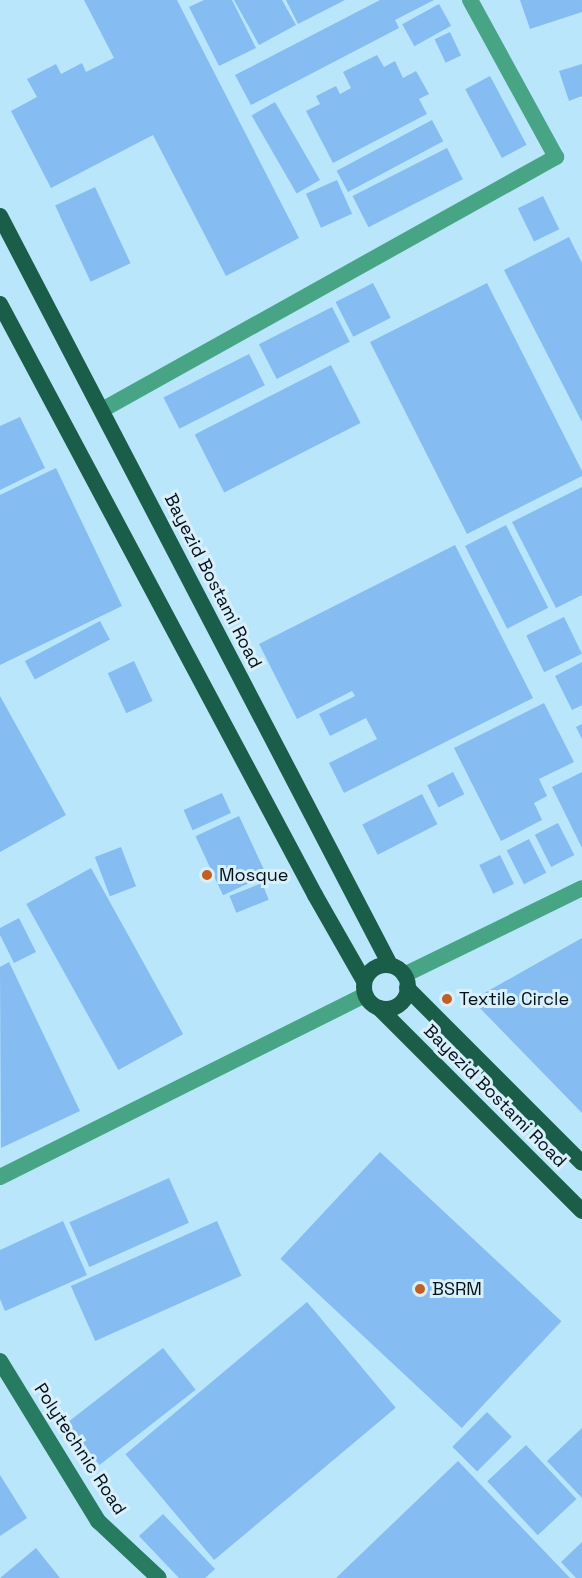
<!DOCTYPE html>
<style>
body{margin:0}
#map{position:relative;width:582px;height:1578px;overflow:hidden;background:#b9e6fb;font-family:"Space Grotesk",sans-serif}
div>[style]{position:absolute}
.building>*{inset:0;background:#85bcf2;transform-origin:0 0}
.minor>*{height:16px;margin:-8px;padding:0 8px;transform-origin:8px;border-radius:8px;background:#47a485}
.tertiary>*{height:16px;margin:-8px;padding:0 8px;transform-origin:8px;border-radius:8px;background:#47a485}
.secondary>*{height:16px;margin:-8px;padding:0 8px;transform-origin:8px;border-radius:8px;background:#277b61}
.primary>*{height:16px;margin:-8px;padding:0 8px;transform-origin:8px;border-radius:8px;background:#1a5e49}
.primary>.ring{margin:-8px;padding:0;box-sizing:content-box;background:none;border:16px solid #1a5e49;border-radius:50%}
.dots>*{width:16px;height:16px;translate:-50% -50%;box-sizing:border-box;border:3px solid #d9effa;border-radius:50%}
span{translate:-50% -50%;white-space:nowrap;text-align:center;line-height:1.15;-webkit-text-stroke:6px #d9effa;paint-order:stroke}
.street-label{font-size:18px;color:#001019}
.poi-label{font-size:18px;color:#001019}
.left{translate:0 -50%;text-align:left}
</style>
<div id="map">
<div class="building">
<div style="clip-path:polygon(84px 0,177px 0,299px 238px,226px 276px,153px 135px,51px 188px,11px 111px,37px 97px,27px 79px,56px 64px,61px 74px,82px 63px,86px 72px,114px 58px)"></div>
<div style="clip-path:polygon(204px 0,232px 0,256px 48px,219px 66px,189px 7px)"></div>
<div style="clip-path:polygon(234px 0,282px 0,296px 25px,259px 45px)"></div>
<div style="clip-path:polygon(286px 0,345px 0,298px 24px)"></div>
<div style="clip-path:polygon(380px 0,434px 0,395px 20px,399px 28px,251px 105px,235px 75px)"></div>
<div style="clip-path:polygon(520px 0,582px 0,582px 12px,530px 29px)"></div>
<div style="left:439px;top:4px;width:25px;height:42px;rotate:61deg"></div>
<div style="left:450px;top:32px;width:26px;height:17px;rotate:65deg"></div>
<div style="clip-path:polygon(377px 55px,384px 67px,395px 61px,403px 78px,416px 71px,429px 94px,419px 99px,427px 114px,333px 163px,306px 111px,320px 104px,316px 96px,336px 86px,340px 94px,351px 88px,343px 72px)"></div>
<div style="clip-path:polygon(582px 64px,582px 96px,569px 101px,559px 71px)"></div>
<div style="left:490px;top:76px;width:78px;height:28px;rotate:62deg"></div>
<div style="left:275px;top:102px;width:90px;height:27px;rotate:60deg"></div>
<div style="left:432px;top:120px;width:24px;height:108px;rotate:62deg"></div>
<div style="left:447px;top:148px;width:35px;height:106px;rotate:63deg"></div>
<div style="left:337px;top:180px;width:37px;height:34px;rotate:66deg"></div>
<div style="left:95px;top:187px;width:84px;height:44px;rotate:65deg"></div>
<div style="left:543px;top:196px;width:37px;height:28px;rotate:64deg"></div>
<div style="clip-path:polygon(569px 237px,582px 263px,582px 422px,504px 270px)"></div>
<div style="left:373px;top:283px;width:39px;height:42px;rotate:63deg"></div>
<div style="clip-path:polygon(487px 283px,582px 471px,582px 476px,467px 534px,370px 342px)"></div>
<div style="left:332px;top:307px;width:39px;height:82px;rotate:63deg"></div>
<div style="left:249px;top:354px;width:35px;height:96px;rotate:63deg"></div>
<div style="left:331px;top:365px;width:65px;height:153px;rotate:63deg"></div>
<div style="clip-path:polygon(20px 417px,45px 468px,0 490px,0 426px)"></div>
<div style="clip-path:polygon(56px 468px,122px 606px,0 665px,0 495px)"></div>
<div style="clip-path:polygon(582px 487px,582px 595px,556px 608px,512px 522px)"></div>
<div style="left:506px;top:525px;width:93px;height:46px;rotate:63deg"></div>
<div style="clip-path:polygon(455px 545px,533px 698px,344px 793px,329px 763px,377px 739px,366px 718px,330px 736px,319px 714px,355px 696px,352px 691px,297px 719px,259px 644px)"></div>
<div style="left:564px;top:617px;width:41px;height:42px;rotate:64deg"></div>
<div style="left:100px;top:621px;width:21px;height:85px;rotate:62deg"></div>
<div style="left:134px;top:661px;width:44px;height:29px;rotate:65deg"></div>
<div style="clip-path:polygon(582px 662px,582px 705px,572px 710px,555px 676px)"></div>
<div style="clip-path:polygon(0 696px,66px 815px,0 852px)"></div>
<div style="clip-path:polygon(544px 703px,574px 762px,539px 779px,547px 796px,534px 803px,542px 820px,501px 841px,454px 748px)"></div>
<div style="clip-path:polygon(582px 724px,582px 739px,576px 727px)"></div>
<div style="left:453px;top:772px;width:25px;height:29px;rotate:63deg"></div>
<div style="clip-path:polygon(582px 772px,582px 848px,552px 787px)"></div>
<div style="left:222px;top:793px;width:22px;height:42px;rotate:66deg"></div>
<div style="left:422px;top:794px;width:34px;height:67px;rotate:63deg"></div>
<div style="left:239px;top:816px;width:65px;height:48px;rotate:65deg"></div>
<div style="left:558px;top:823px;width:36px;height:26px;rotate:63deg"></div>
<div style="left:529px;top:839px;width:38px;height:25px;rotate:63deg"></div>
<div style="left:121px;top:847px;width:42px;height:28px;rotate:69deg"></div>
<div style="left:500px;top:855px;width:32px;height:23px;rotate:64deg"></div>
<div style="left:91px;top:868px;width:190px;height:74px;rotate:61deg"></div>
<div style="left:262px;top:883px;width:18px;height:35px;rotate:68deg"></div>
<div style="clip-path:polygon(19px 918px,36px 952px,14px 963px,0 935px,0 928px)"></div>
<div style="clip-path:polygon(582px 938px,582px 1113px,472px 1000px)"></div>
<div style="clip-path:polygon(9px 962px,80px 1111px,1px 1148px,0 967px)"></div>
<div style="left:380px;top:1152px;width:248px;height:146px;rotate:43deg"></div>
<div style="left:169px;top:1178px;width:49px;height:109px;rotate:66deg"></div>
<div style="clip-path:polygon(63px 1221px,87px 1275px,5px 1311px,0 1299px,0 1250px)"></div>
<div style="left:217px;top:1221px;width:60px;height:160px;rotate:66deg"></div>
<div style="left:307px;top:1302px;width:138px;height:237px;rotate:50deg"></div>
<div style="left:163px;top:1348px;width:53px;height:122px;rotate:52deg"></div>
<div style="left:487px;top:1412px;width:35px;height:49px;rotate:45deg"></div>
<div style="clip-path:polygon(582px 1428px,582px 1498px,547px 1461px)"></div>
<div style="left:526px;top:1445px;width:74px;height:53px;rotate:47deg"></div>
<div style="clip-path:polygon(458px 1461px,570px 1578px,336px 1578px)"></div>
<div style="clip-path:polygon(0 1475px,27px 1518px,0 1536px)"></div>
<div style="clip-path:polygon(163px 1514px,215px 1569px,205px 1578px,179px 1578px,139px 1536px)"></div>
<div style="clip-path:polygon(582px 1542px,582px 1578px,576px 1578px,561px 1562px)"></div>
<div style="clip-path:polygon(36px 1548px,60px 1578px,0 1578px)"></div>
</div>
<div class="minor">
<div style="left:102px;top:410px;width:520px;rotate:-29.13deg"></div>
<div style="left:556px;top:157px;width:179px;rotate:-118.7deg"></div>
</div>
<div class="tertiary">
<div style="left:404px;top:975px;width:198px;rotate:-26deg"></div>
<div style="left:0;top:1177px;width:408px;rotate:-26.5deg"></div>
</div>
<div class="secondary">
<div style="left:0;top:1361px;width:188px;rotate:58.5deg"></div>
<div style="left:98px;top:1521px;width:83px;rotate:43.1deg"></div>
</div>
<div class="primary">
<div style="left:0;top:216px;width:844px;rotate:62.49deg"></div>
<div style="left:0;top:304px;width:670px;rotate:61.94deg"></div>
<div style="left:315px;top:895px;width:99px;rotate:60.3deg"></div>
<div class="ring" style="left:364px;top:965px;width:28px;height:28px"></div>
<div style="left:407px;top:988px;width:247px;rotate:45deg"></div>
<div style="left:379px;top:1008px;width:287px;rotate:45deg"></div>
</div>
<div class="dots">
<div style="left:207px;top:875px;background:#c16022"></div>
<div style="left:447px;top:999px;background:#c16022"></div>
<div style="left:420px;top:1289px;background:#c16022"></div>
</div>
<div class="street-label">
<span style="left:213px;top:581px;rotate:63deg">Bayezid Bostami Road</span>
<span style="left:495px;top:1096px;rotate:45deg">Bayezid Bostami Road</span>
<span style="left:80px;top:1449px;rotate:57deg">Polytechnic Road</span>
</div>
<div class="poi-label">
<span class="left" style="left:219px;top:875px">Mosque</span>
<span class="left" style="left:459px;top:999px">Textile Circle</span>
<span class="left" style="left:432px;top:1289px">BSRM</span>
</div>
</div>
